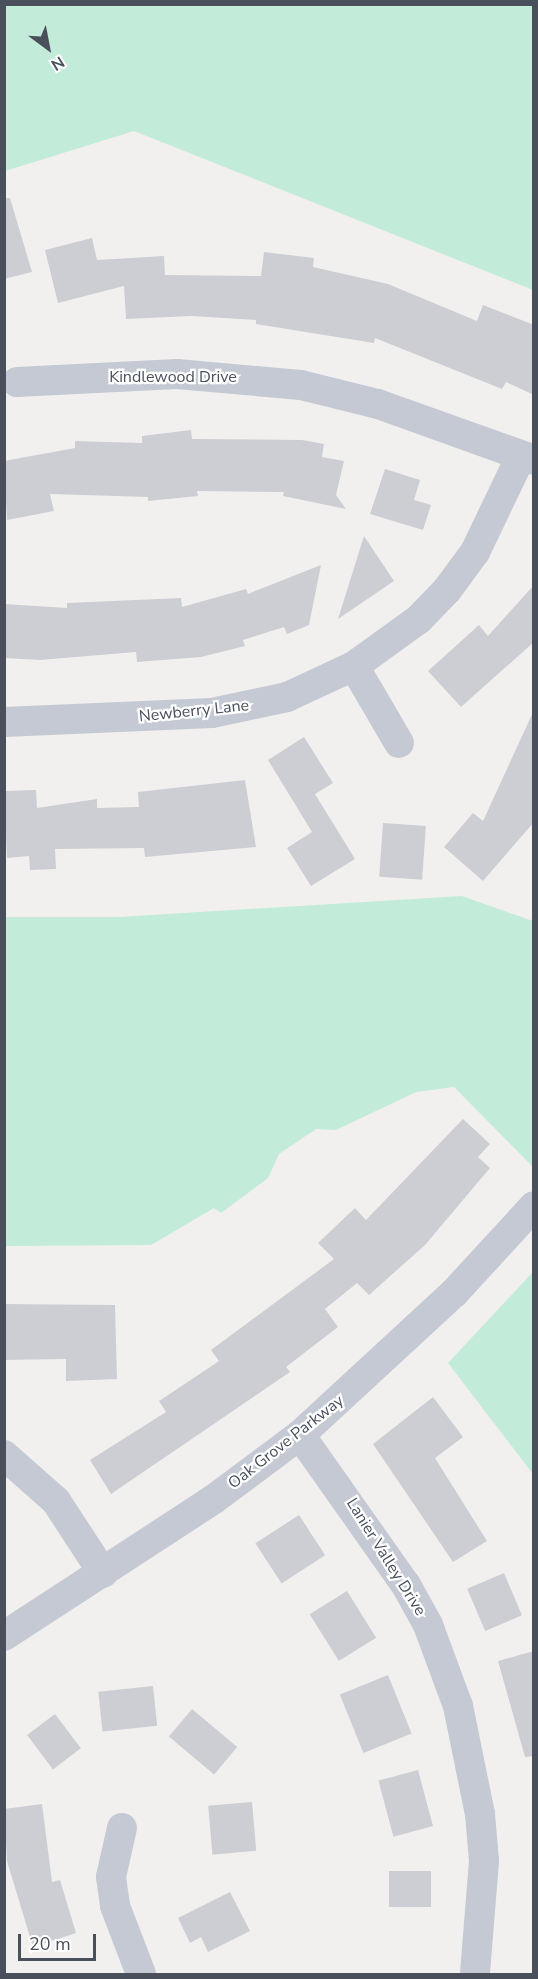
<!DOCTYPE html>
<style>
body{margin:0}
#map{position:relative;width:538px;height:1979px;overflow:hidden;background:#f2f0ef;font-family:"Nunito Sans",sans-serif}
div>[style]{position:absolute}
.green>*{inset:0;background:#c2ebd9}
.building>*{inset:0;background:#cdced3;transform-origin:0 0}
.street>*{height:30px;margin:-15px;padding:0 15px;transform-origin:15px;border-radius:15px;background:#c4c9d3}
span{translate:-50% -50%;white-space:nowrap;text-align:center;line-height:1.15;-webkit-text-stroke:4.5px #fff;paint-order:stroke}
.street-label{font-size:16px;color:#494f5b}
.frame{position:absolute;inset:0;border:6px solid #494f5b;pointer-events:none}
.north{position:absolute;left:18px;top:18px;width:60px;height:60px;-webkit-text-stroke:4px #fff;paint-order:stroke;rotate:148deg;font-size:16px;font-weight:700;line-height:24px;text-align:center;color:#494f5b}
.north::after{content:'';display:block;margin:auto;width:21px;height:27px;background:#494f5b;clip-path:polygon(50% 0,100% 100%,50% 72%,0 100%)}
.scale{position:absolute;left:18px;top:1934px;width:78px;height:27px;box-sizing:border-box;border:3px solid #494f5b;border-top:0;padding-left:8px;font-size:18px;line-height:21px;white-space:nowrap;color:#494f5b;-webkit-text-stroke:4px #fff;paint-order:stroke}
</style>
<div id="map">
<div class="green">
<div style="clip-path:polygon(5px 4px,533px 5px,533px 290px,134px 131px,5px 171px)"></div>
<div style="clip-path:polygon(462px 896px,533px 921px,533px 1167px,454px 1087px,416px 1092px,336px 1130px,316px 1129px,279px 1154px,268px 1178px,221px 1213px,214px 1208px,151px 1245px,5px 1246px,5px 917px,119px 917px)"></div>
<div style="clip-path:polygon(533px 1272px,533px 1474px,448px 1363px)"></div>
</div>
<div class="building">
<div style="clip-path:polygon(4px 198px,10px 198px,32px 272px,4px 279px)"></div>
<div style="clip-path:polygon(92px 238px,97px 260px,164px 256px,165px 275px,261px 276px,264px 252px,314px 258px,313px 267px,388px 284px,477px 321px,483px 305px,534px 325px,534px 395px,506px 382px,502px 389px,375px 338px,374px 343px,256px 324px,256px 320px,191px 316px,126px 319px,124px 286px,58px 303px,45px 250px)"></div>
<div style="clip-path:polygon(191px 430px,192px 439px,302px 440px,324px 444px,322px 457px,344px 461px,336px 495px,346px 509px,283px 496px,284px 492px,197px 491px,198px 496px,148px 501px,148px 497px,50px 494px,54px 511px,7px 520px,4px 461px,75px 448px,75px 441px,142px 443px,142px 436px)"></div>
<div style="clip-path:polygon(385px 469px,420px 480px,414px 500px,431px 505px,423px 530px,370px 514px)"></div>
<div style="clip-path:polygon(364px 536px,394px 581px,338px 619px)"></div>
<div style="clip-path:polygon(321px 565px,309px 625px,287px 634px,284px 627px,243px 640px,245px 646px,201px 657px,137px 662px,136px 652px,40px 660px,4px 658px,4px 604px,67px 608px,67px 603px,181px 598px,182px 607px,246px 589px,248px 594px)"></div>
<div style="clip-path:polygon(534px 585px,534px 642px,461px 707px,428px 671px,479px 625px,488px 636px)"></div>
<div style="clip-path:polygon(534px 710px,534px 822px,483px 881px,444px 847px,473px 813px,483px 821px)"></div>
<div style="clip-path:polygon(304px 737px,333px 783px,315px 794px,355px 859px,311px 886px,287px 848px,312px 832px,268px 760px)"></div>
<div style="clip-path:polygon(245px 780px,256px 847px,145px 857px,144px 848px,55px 849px,56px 869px,30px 870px,29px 856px,7px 858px,4px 791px,36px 790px,37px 808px,97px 799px,97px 808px,139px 807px,138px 792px)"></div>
<div style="left:383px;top:823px;width:43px;height:54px;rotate:4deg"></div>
<div style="clip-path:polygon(463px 1119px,490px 1144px,478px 1157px,490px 1168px,425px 1245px,369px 1295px,357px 1283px,325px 1309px,338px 1327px,286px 1367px,290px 1372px,111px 1494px,90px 1460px,166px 1412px,159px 1401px,219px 1361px,211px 1350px,334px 1259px,318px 1243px,355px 1208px,366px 1220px)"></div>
<div style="clip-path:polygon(4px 1304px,115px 1305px,117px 1379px,66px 1381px,66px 1359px,4px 1360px)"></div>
<div style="clip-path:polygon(433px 1397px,463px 1437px,435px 1458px,487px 1541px,453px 1562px,373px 1444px)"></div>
<div style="left:299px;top:1515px;width:48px;height:52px;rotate:57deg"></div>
<div style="left:504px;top:1573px;width:46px;height:40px;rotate:67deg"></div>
<div style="left:347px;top:1591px;width:55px;height:44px;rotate:58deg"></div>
<div style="clip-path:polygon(534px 1651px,534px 1756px,525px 1757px,498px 1661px)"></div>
<div style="left:388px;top:1675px;width:63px;height:52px;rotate:68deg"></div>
<div style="left:153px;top:1686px;width:40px;height:55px;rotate:84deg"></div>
<div style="left:192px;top:1709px;width:59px;height:36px;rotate:40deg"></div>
<div style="left:55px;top:1714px;width:43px;height:35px;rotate:53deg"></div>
<div style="left:418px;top:1770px;width:58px;height:41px;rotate:75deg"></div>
<div style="left:252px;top:1802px;width:49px;height:44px;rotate:85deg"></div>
<div style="clip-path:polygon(42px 1804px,52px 1882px,60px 1880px,76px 1933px,33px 1947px,7px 1861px,4px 1809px)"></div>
<div style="left:389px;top:1871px;width:42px;height:36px"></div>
<div style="clip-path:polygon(230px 1892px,250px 1931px,208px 1952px,201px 1937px,190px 1943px,178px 1918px)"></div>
</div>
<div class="street">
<div style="left:17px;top:382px;width:160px;rotate:-2.9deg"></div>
<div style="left:177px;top:374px;width:124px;rotate:5.1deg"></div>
<div style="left:301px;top:385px;width:79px;rotate:13.9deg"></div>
<div style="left:378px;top:404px;width:166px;rotate:19.7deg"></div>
<div style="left:354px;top:666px;width:89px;rotate:59.7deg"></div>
<div style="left:4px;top:722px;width:208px;rotate:-2.5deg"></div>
<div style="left:212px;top:713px;width:77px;rotate:-12deg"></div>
<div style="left:287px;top:697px;width:74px;rotate:-24.8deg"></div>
<div style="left:354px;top:666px;width:80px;rotate:-35.9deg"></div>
<div style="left:419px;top:619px;width:40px;rotate:-46deg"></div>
<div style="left:447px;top:590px;width:47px;rotate:-53.6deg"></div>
<div style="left:475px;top:552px;width:106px;rotate:-64.4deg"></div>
<div style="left:300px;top:1435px;width:184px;rotate:54.8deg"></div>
<div style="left:406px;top:1585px;width:46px;rotate:61.2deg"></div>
<div style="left:428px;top:1625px;width:86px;rotate:69.7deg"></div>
<div style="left:458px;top:1706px;width:110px;rotate:78.5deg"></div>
<div style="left:480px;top:1814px;width:47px;rotate:85.1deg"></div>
<div style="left:484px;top:1861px;width:113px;rotate:94.6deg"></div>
<div style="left:4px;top:1455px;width:69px;rotate:41.5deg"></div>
<div style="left:56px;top:1501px;width:86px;rotate:56.9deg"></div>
<div style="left:4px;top:1636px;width:251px;rotate:-33.1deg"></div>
<div style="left:214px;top:1499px;width:107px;rotate:-36.7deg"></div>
<div style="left:300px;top:1435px;width:209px;rotate:-42.7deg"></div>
<div style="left:454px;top:1293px;width:118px;rotate:-47.4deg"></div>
<div style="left:122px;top:1828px;width:50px;rotate:102.7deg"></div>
<div style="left:111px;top:1877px;width:29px;rotate:82deg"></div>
<div style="left:115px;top:1906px;width:73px;rotate:69.1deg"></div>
</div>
<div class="street-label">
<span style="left:173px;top:377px">Kindlewood Drive</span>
<span style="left:194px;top:711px;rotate:-6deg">Newberry Lane</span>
<span style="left:286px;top:1442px;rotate:-38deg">Oak Grove Parkway</span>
<span style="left:386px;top:1557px;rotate:58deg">Lanier Valley Drive</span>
</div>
<div class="frame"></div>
<div class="north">N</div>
<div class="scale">20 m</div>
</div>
